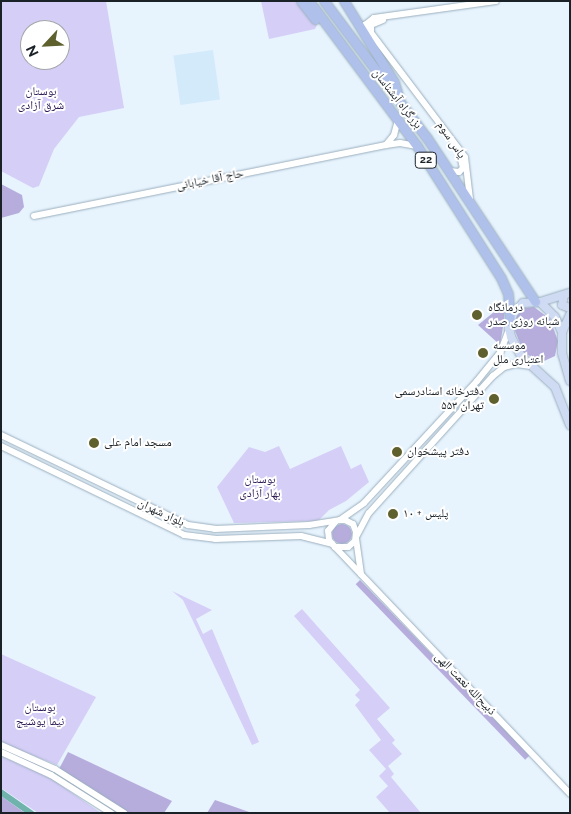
<!DOCTYPE html>
<meta charset="utf-8">
<style>
body{margin:0}
#map{position:relative;width:571px;height:814px;overflow:hidden;background:#e7f4fe;font-family:Raleway,"Noto Naskh Arabic",sans-serif}
div>[style]{position:absolute}
.built>*{inset:0;background:#d3eafb;transform-origin:0 0}
.green>*{inset:0;background:#d5cef7}
.forest>*{inset:0;background:#b6addd;transform-origin:0 0}
.round{border-radius:50%}
.canal>*{height:5.5px;margin:-2.75px;padding:0 2.75px;transform-origin:2.75px;border-radius:2.75px;background:#70b2ac}
.roads{filter:drop-shadow(0 0 1px #9aaebd) drop-shadow(0 0 1px #9aaebd)}
.minor>*{height:6px;margin:-3px;padding:0 3px;transform-origin:3px;border-radius:3px;background:#fff}
.major>*{height:8px;margin:-4px;padding:0 4px;transform-origin:4px;border-radius:4px;background:#cfdaf3}
.highway>*{height:9px;margin:-4.5px;padding:0 4.5px;transform-origin:4.5px;border-radius:4.5px;background:#afc1eb}
.dots>*{width:14px;height:14px;translate:-50% -50%;box-sizing:border-box;border:2px solid #fff;border-radius:50%}
span{translate:-50% -50%;white-space:nowrap;text-align:center;line-height:1.15;-webkit-text-stroke:4px #fff;paint-order:stroke}
.shield-label span{padding:1px 4px;background:#fff;border:1px solid;border-radius:4px;-webkit-text-stroke-width:0}
.shield-label{font-size:11px;color:#1a2127;font-weight:700}
.park-label{font-size:12px;color:#2d1b54}
.street-label{font-size:12px;color:#1a2127}
.poi-label{font-size:12px;color:#1a2127}
.left{translate:0 -50%;text-align:left}
.right{translate:-100% -50%;text-align:right}
.frame{position:absolute;inset:0;border:2px solid #1a2127;pointer-events:none}
.north{position:absolute;left:20px;top:20px;width:50px;height:50px;box-sizing:border-box;background:#fff;border:1px solid #a3a6a9;border-radius:50%;rotate:245deg;font-size:14px;font-weight:700;line-height:20px;text-align:center;color:#1a2127}
.north::after{content:'';display:block;margin:auto;width:18px;height:22px;background:#5e602d;clip-path:polygon(50% 0,100% 100%,50% 72%,0 100%)}
</style>
<div id="map">
<div class="built">
<div style="left:213px;top:50px;width:50px;height:40px;rotate:82deg"></div>
</div>
<div class="green">
<div style="clip-path:polygon(evenodd,1px 1px,106px 1px,124px 108px,79px 117px,54px 149px,39px 186px,33px 188px,1px 171px,1px 1px,30px 30px,60px 30px,60px 60px,30px 60px,30px 30px)"></div>
<div style="clip-path:polygon(261px 1px,300px 1px,317px 25px,315px 29px,269px 39px)"></div>
<div style="clip-path:polygon(279px 446px,290px 469px,341px 446px,351px 469px,361px 464px,369px 482px,346px 501px,329px 510px,318px 521px,234px 523px,217px 487px,249px 447px,265px 452px)"></div>
<div style="clip-path:polygon(172px 591px,212px 610px,196px 619px,203px 634px,212px 629px,259px 742px,252px 745px,183px 600px)"></div>
<div style="clip-path:polygon(302px 609px,390px 708px,377px 719px,395px 740px,392px 743px,402px 754px,388px 766px,394px 774px,391px 777px,421px 813px,390px 813px,376px 797px,388px 786px,379px 776px,386px 769px,369px 750px,381px 740px,355px 705px,360px 700px,355px 695px,360px 690px,294px 616px)"></div>
<div style="clip-path:polygon(1px 654px,96px 697px,57px 765px,1px 743px)"></div>
<div style="clip-path:polygon(1px 756px,52px 779px,101px 813px,38px 813px,1px 788px)"></div>
</div>
<div class="forest">
<div style="clip-path:polygon(1px 184px,22px 195px,24px 207px,19px 213px,1px 218px)"></div>
<div style="clip-path:polygon(505px 303px,504px 321px,500px 345px,478px 325px)"></div>
<div style="clip-path:polygon(534px 307px,550px 319px,558px 341px,555px 356px,542px 362px,524px 353px,515px 331px,517px 314px,524px 308px)"></div>
<div class="round" style="left:332px;top:524px;width:20px;height:20px"></div>
<div style="left:360px;top:580px;width:244px;height:6px;rotate:46deg"></div>
<div style="clip-path:polygon(68px 752px,172px 801px,164px 813px,129px 813px,59px 769px)"></div>
<div style="clip-path:polygon(1px 796px,25px 813px,1px 813px)"></div>
<div style="clip-path:polygon(215px 800px,252px 813px,207px 813px)"></div>
</div>
<div class="canal">
<div style="left:1px;top:792px;width:37px;rotate:35deg"></div>
</div>
<div class="roads">
<div class="minor">
<div style="left:371px;top:34px;width:9px;rotate:-90deg"></div>
<div style="left:371px;top:25px;width:13px;rotate:-23deg"></div>
<div style="left:386px;top:145px;width:13px;rotate:-51deg"></div>
<div style="left:394px;top:135px;width:16px;rotate:-75deg"></div>
<div style="left:450px;top:171px;width:9px;rotate:6deg"></div>
<div style="left:459px;top:172px;width:6px;rotate:-45deg"></div>
<div style="left:463px;top:168px;width:9px;rotate:-103deg"></div>
<div style="left:470px;top:199px;width:42px;rotate:-96.8deg"></div>
<div style="left:465px;top:157px;width:166px;rotate:-127.1deg"></div>
<div style="left:365px;top:25px;width:11px;rotate:-38deg"></div>
<div style="left:374px;top:18px;width:123px;rotate:-7.9deg"></div>
<div style="left:34px;top:216px;width:359px;rotate:-11.4deg"></div>
<div style="left:386px;top:145px;width:14px;rotate:-8deg"></div>
<div style="left:400px;top:143px;width:17px;rotate:10deg"></div>
<div style="left:1px;top:435px;width:208px;rotate:25.7deg"></div>
<div style="left:188px;top:525px;width:27px;rotate:8deg"></div>
<div style="left:215px;top:529px;width:94px;rotate:-2.4deg"></div>
<div style="left:309px;top:525px;width:31px;rotate:-9deg"></div>
<div style="left:340px;top:520px;width:5px"></div>
<div style="left:345px;top:520px;width:9px;rotate:27deg"></div>
<div style="left:353px;top:524px;width:9px;rotate:69deg"></div>
<div style="left:356px;top:532px;width:9px;rotate:96deg"></div>
<div style="left:355px;top:541px;width:9px;rotate:139deg"></div>
<div style="left:348px;top:547px;width:13px;rotate:180deg"></div>
<div style="left:335px;top:547px;width:9px;rotate:-131deg"></div>
<div style="left:329px;top:540px;width:9px;rotate:-96deg"></div>
<div style="left:328px;top:531px;width:13px;rotate:-51deg"></div>
<div style="left:1px;top:446px;width:203px;rotate:25.9deg"></div>
<div style="left:184px;top:535px;width:31px;rotate:7deg"></div>
<div style="left:215px;top:539px;width:86px;rotate:-2deg"></div>
<div style="left:301px;top:536px;width:32px;rotate:14deg"></div>
<div style="left:340px;top:520px;width:29px;rotate:-35deg"></div>
<div style="left:364px;top:503px;width:166px;rotate:-47.2deg"></div>
<div style="left:477px;top:381px;width:36px;rotate:-51deg"></div>
<div style="left:500px;top:353px;width:25px;rotate:-69deg"></div>
<div style="left:335px;top:547px;width:341px;rotate:46.4deg"></div>
<div style="left:361px;top:574px;width:37px;rotate:-98deg"></div>
<div style="left:356px;top:537px;width:27px;rotate:-62deg"></div>
<div style="left:369px;top:513px;width:185px;rotate:-47.9deg"></div>
<div style="left:493px;top:376px;width:14px;rotate:-39deg"></div>
<div style="left:504px;top:367px;width:12px;rotate:-14deg"></div>
<div style="left:516px;top:364px;width:15px;rotate:8deg"></div>
<div style="left:1px;top:745px;width:59px;rotate:24deg"></div>
<div style="left:55px;top:769px;width:82px;rotate:32.5deg"></div>
<div style="left:1px;top:752px;width:55px;rotate:24.7deg"></div>
<div style="left:51px;top:775px;width:71px;rotate:32.3deg"></div>
</div>
<div class="major">
<div style="left:564px;top:295px;width:10px;rotate:101deg"></div>
<div style="left:562px;top:305px;width:9px;rotate:21deg"></div>
<div style="left:540px;top:302px;width:31px;rotate:-17deg"></div>
<div style="left:562px;top:332px;width:19px;rotate:-65deg"></div>
<div style="left:570px;top:381px;width:29px;rotate:-106deg"></div>
<div style="left:562px;top:353px;width:21px;rotate:-90deg"></div>
<div style="left:562px;top:332px;width:17px;rotate:-115deg"></div>
<div style="left:555px;top:317px;width:21px;rotate:-135deg"></div>
<div style="left:540px;top:302px;width:17px;rotate:177deg"></div>
<div style="left:523px;top:303px;width:15px;rotate:132deg"></div>
<div style="left:513px;top:314px;width:15px;rotate:106deg"></div>
<div style="left:509px;top:328px;width:9px;rotate:77deg"></div>
<div style="left:511px;top:337px;width:21px;rotate:62deg"></div>
<div style="left:521px;top:356px;width:46px;rotate:42.4deg"></div>
<div style="left:555px;top:387px;width:41px;rotate:68.5deg"></div>
</div>
<div class="highway">
<div style="left:301px;top:1px;width:23px;rotate:52deg"></div>
<div style="left:309px;top:1px;width:181px;rotate:53.3deg"></div>
<div style="left:417px;top:146px;width:156px;rotate:57.5deg"></div>
<div style="left:501px;top:278px;width:17px;rotate:66deg"></div>
<div style="left:508px;top:294px;width:28px;rotate:86deg"></div>
<div style="left:324px;top:1px;width:171px;rotate:53.1deg"></div>
<div style="left:427px;top:138px;width:196px;rotate:56.5deg"></div>
<div style="left:344px;top:1px;width:95px;rotate:58.3deg"></div>
<div style="left:394px;top:82px;width:17px;rotate:73deg"></div>
</div>
</div>
<div class="dots">
<div style="left:477px;top:315px;background:#5e602d"></div>
<div style="left:483px;top:353px;background:#5e602d"></div>
<div style="left:494px;top:399px;background:#5e602d"></div>
<div style="left:94px;top:443px;background:#5e602d"></div>
<div style="left:397px;top:452px;background:#5e602d"></div>
<div style="left:393px;top:514px;background:#5e602d"></div>
</div>
<div class="shield-label">
<span style="left:426px;top:160px">22</span>
</div>
<div class="park-label">
<span style="left:41px;top:99px">بوستان<br>شرق آزادی</span>
<span style="left:260px;top:487px">بوستان<br>بهار آزادی</span>
<span style="left:40px;top:715px">بوستان<br>نیما یوشیج</span>
</div>
<div class="street-label">
<span style="left:397px;top:99px;rotate:52deg">بزرگراه آبشناسان</span>
<span style="left:451px;top:140px;rotate:56deg">یاس سوم</span>
<span style="left:210px;top:180px;rotate:-11deg">حاج آقا خیابانی</span>
<span style="left:161px;top:513px;rotate:25deg">بلوار شهران</span>
<span style="left:465px;top:684px;rotate:46deg">ذبیح‌الله نعمت الهی</span>
</div>
<div class="poi-label">
<span class="left" style="left:488px;top:315px">درمانگاه<br>شبانه روزی صدر</span>
<span class="left" style="left:493px;top:353px">موسسه<br>اعتباری ملل</span>
<span class="right" style="left:484px;top:399px">دفترخانه اسنادرسمی<br>۵۵۳ تهران</span>
<span class="left" style="left:104px;top:443px">مسجد امام علی</span>
<span class="left" style="left:407px;top:452px">دفتر پیشخوان</span>
<span class="left" style="left:403px;top:514px">پلیس + ۱۰</span>
</div>
<div class="frame"></div>
<div class="north">N</div>
</div>
